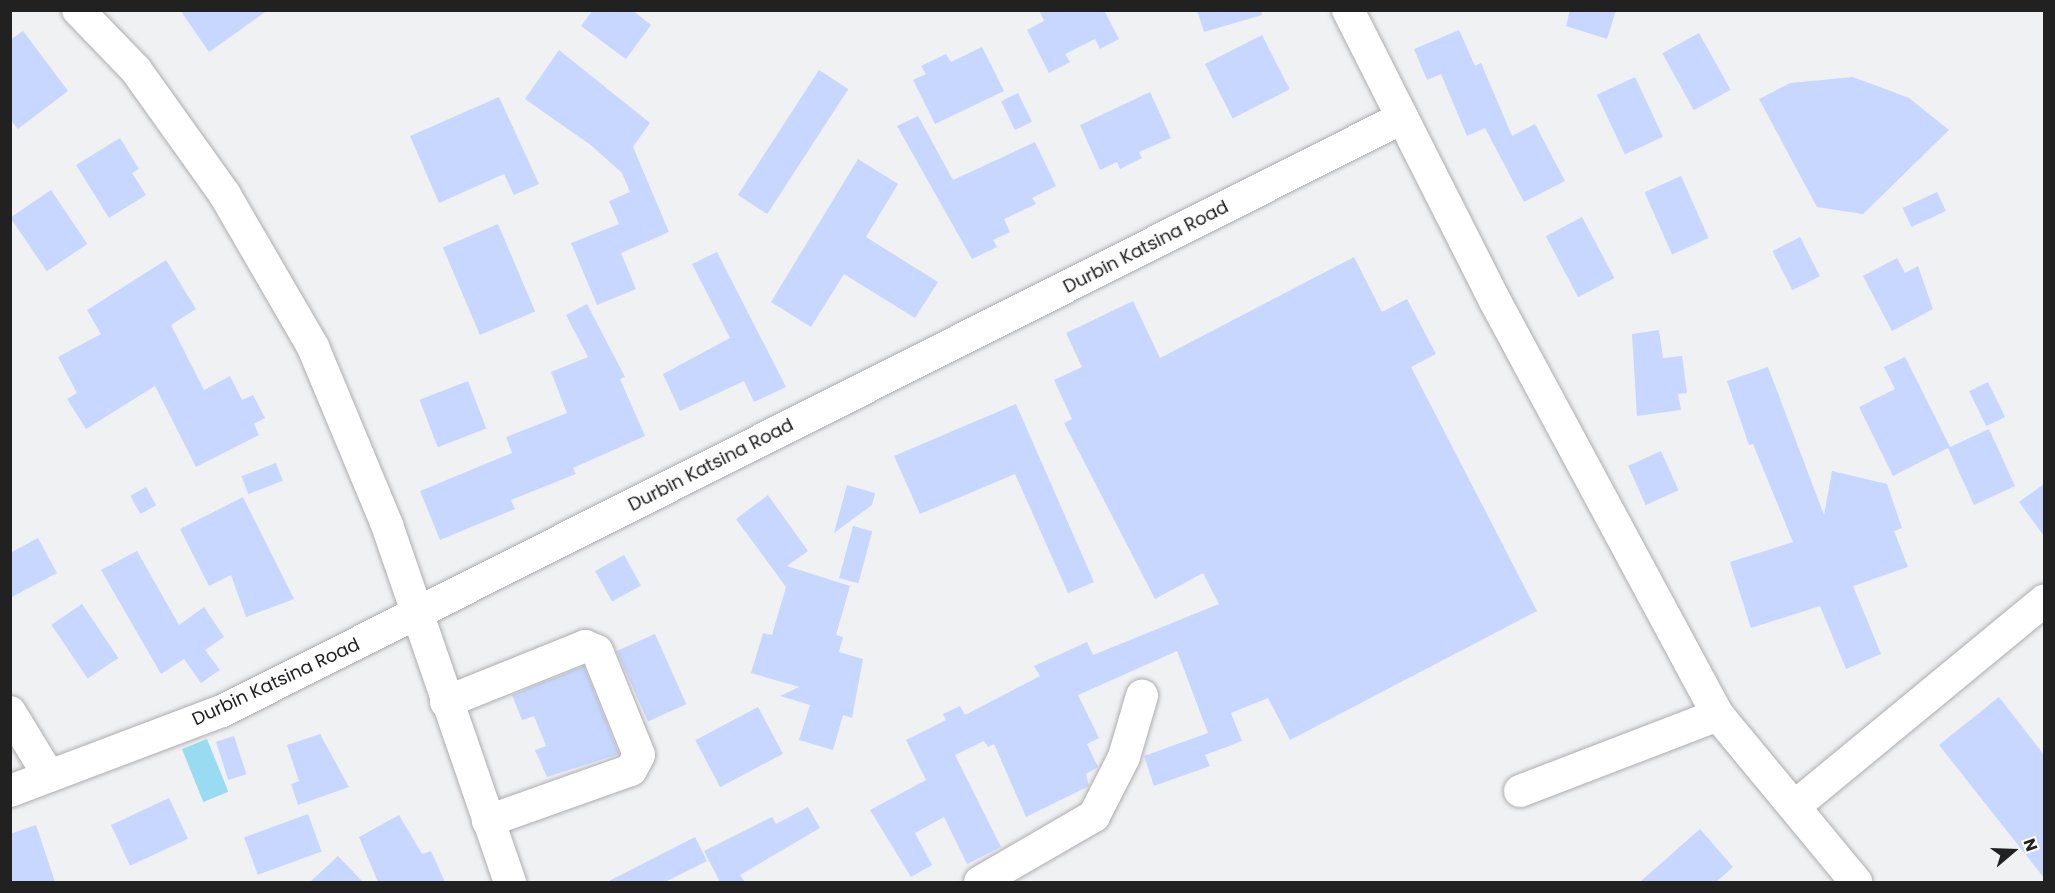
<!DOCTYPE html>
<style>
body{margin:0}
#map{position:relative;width:2055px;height:893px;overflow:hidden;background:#f0f1f3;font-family:Poppins,sans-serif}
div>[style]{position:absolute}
.water>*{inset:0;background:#99dbf0;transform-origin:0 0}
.building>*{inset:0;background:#c8d7ff;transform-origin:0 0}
.roads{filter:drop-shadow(0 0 2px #adadaf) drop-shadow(0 0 2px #adadaf)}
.minor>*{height:32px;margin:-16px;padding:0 16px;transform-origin:16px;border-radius:16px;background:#fff}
span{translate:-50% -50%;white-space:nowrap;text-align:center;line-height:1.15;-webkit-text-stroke:6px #fefeff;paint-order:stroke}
.street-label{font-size:18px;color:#212122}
.frame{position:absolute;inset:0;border:12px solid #212122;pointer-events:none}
.north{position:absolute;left:1983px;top:821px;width:60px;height:60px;-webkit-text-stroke:4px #fefeff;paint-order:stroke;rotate:71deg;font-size:16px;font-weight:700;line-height:24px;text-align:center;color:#212122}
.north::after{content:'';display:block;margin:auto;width:21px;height:27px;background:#212122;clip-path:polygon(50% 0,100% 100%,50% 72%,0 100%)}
</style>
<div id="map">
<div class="water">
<div style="left:207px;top:739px;width:57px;height:27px;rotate:68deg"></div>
</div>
<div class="building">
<div style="clip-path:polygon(180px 10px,268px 10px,209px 52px)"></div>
<div style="clip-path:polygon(593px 10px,632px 10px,651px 25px,626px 59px,581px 26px)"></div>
<div style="clip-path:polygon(1039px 10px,1104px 10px,1119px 39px,1100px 49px,1095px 39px,1065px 54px,1070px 62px,1049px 73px,1027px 30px,1044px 21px)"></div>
<div style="clip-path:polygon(1197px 10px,1261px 10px,1262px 15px,1204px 32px)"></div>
<div style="clip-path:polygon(1570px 10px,1616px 10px,1607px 39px,1566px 26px)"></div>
<div style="clip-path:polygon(1459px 30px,1475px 66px,1481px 63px,1512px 136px,1535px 124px,1565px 181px,1524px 202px,1485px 128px,1467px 136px,1441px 74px,1427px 80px,1414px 49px)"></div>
<div style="clip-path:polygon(23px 31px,68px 91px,18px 129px,10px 119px,10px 40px)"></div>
<div style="left:1699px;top:33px;width:65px;height:42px;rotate:61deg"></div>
<div style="left:1262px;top:35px;width:61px;height:64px;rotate:63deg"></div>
<div style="clip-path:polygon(982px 47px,1004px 91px,935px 124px,913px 80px,926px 74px,921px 66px,946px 54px,951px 62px)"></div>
<div style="clip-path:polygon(559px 50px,650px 123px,633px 147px,669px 232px,621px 253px,636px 289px,597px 305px,571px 243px,619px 224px,609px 201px,630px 192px,622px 173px,592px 146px,525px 99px)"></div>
<div style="left:819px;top:70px;width:35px;height:149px;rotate:33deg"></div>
<div style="left:1635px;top:77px;width:66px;height:42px;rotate:65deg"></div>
<div style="clip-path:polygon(1853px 77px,1909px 98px,1949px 130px,1863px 214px,1817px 207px,1759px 99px,1790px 83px)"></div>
<div style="clip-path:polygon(1150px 92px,1171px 138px,1139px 152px,1142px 158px,1120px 169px,1117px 162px,1100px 170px,1080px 125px)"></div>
<div style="left:1018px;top:93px;width:32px;height:19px;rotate:64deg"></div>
<div style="clip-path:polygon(499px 97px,539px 184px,514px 195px,504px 174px,439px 203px,410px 136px)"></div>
<div style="clip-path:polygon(918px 116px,953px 180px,1035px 142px,1056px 186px,1032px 198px,1036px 204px,1004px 219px,1010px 232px,993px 240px,997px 247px,972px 259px,897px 126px)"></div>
<div style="clip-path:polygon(120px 138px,139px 169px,132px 173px,146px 195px,109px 218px,76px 165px)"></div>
<div style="clip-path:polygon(858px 159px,898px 184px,866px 237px,938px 282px,915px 318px,844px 274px,811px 327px,771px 302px)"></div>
<div style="left:1681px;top:176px;width:68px;height:40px;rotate:66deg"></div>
<div style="left:51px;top:190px;width:65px;height:49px;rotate:56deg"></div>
<div style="left:1937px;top:192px;width:21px;height:38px;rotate:65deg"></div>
<div style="left:1582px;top:217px;width:69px;height:41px;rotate:62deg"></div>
<div style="left:498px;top:224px;width:95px;height:60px;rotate:67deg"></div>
<div style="left:1800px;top:237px;width:44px;height:31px;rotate:63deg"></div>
<div style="clip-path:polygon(717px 252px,786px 387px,754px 402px,744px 381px,680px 411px,663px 374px,730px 338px,692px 264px)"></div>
<div style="clip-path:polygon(1354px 257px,1382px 312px,1407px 299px,1436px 354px,1411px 367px,1537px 611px,1290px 740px,1268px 698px,1231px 713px,1242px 741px,1205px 755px,1210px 766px,1154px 786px,1144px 756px,1208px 733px,1177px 651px,1078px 695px,1099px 738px,1087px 744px,1098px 767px,1086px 774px,1089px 786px,1026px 817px,994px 744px,988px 747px,984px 741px,955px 755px,1001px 847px,967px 864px,944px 817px,915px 833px,932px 865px,911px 877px,870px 810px,926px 780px,906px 740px,946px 720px,943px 714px,960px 706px,965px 715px,1040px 676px,1034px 666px,1087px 642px,1093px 655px,1219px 604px,1203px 573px,1155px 599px,1064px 423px,1072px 419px,1054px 380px,1082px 367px,1066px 333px,1133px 301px,1160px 358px)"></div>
<div style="clip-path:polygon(1897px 258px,1905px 273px,1918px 266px,1933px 309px,1892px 331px,1863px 276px)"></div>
<div style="clip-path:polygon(166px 260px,196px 309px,171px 325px,204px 390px,230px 376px,242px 400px,253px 395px,265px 418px,254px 424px,259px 435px,196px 467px,155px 386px,86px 429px,67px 399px,77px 393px,58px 357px,101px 334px,87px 310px)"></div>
<div style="clip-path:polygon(587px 304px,625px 377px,620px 379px,645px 436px,573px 468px,576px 474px,511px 500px,515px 509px,440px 540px,420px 491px,512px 453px,506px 437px,567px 413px,551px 372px,588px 357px,566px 315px)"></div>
<div style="clip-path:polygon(1659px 330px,1663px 358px,1682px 356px,1687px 393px,1678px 394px,1681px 410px,1637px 416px,1632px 334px)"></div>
<div style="clip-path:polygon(1905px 357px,1950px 447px,1989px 429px,2015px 486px,1974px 505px,1948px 448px,1893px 476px,1859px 407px,1895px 389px,1884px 367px)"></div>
<div style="clip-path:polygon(1768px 367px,1824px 515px,1832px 471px,1887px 484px,1902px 528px,1894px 531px,1908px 567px,1853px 586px,1881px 654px,1846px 669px,1820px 606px,1751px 628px,1730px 562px,1793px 542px,1753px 444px,1749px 445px,1727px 381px)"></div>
<div style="left:468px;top:381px;width:51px;height:52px;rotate:69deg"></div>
<div style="left:1988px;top:382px;width:39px;height:21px;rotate:64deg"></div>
<div style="clip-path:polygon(1016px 404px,1094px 582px,1068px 593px,1015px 474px,920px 514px,894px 456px)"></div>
<div style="left:1661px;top:451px;width:43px;height:36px;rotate:66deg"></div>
<div style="left:276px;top:463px;width:19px;height:37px;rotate:69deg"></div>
<div style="clip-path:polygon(2044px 484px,2044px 536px,2019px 502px)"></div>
<div style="clip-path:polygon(847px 485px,875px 493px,872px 505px,834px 533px)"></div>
<div style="left:146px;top:487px;width:21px;height:18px;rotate:61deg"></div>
<div style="clip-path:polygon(768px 495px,808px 551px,787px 566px,850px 586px,836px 635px,843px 637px,839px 652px,863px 659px,852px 718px,843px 715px,833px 750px,799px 740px,810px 705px,780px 696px,799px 687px,751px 673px,763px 633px,772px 635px,786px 587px,736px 519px)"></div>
<div style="clip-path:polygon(243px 497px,294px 599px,246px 617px,231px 575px,209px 586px,180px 529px)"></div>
<div style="left:853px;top:526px;width:20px;height:54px;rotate:15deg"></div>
<div style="clip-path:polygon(38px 538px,57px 573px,10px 598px,10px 553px)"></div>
<div style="clip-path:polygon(137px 551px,179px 625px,204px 607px,224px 637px,205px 650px,220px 670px,201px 683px,184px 659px,161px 674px,101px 570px)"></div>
<div style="left:624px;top:555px;width:35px;height:33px;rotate:61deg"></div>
<div style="left:82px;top:604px;width:65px;height:37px;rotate:56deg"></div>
<div style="left:655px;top:634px;width:77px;height:42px;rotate:66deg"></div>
<div style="clip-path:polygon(584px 666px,619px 754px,547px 777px,535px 750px,546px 746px,534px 716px,522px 720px,512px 695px)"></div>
<div style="clip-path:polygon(1999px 697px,2044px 755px,2044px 878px,1939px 745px)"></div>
<div style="left:758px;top:707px;width:53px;height:71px;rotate:62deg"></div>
<div style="clip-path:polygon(320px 734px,349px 787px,298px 805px,291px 784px,299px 781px,287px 745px)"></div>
<div style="left:234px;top:736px;width:40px;height:19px;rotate:72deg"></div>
<div style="left:169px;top:798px;width:45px;height:64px;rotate:65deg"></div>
<div style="clip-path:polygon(808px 807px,820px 828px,740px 875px,745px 882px,720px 882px,704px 851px,772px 817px,776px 824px)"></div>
<div style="left:308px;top:814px;width:40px;height:68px;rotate:70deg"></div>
<div style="clip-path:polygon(399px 815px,422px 854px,431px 851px,445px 882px,378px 882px,359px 837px)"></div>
<div style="clip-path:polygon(36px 825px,55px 882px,10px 882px,10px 834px)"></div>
<div style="clip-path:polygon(1700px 829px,1733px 867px,1716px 882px,1640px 882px)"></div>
<div style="clip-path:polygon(695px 837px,707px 861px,665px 882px,607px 882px)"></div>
<div style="clip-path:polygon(338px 856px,363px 882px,310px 882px)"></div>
</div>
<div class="roads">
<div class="minor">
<div style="left:78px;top:10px;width:83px;rotate:46deg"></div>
<div style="left:136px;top:70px;width:153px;rotate:54.5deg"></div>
<div style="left:225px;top:195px;width:176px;rotate:59.9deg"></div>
<div style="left:313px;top:347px;width:193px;rotate:67.4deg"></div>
<div style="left:387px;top:525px;width:378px;rotate:71deg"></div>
<div style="left:1348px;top:10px;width:326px;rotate:63.2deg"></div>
<div style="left:1495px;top:301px;width:470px;rotate:61.7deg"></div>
<div style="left:1718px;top:715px;width:217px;rotate:50.4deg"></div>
<div style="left:446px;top:702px;width:150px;rotate:-21.9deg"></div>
<div style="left:585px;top:646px;width:13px;rotate:23deg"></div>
<div style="left:597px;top:651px;width:112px;rotate:68deg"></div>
<div style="left:639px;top:755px;width:17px;rotate:118deg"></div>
<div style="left:631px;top:770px;width:152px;rotate:160.4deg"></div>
<div style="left:10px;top:712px;width:75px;rotate:58.6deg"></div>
<div style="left:10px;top:791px;width:227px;rotate:-20.7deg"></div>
<div style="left:222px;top:711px;width:1321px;rotate:-26.68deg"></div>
<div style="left:1520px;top:791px;width:212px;rotate:-21deg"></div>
<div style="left:1795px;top:806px;width:323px;rotate:-39.5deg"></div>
<div style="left:980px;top:882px;width:132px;rotate:-30.1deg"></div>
<div style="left:1094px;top:816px;width:66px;rotate:-63deg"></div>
<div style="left:1124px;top:757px;width:64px;rotate:-73.6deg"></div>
</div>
</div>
<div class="street-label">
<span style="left:1146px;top:247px;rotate:-27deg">Durbin Katsina Road</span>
<span style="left:711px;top:465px;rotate:-27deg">Durbin Katsina Road</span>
<span style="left:276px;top:682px;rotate:-25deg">Durbin Katsina Road</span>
</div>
<div class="frame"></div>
<div class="north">N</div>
</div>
